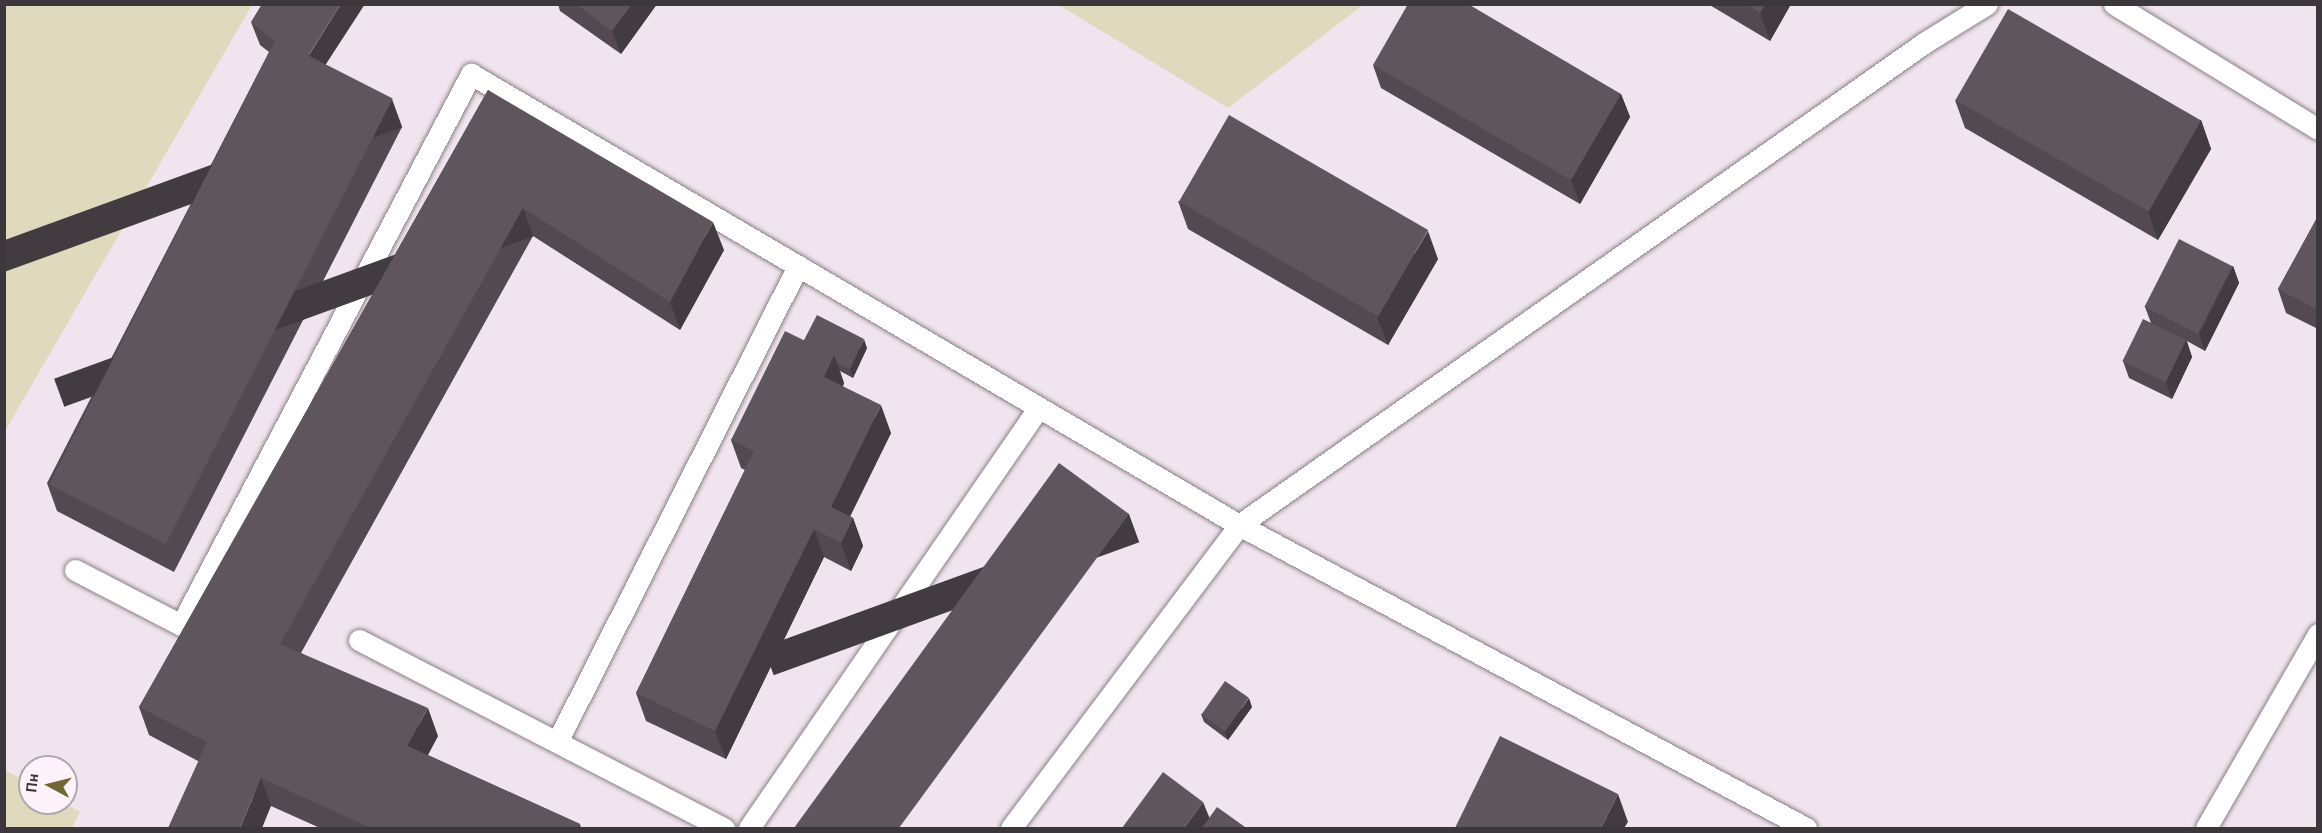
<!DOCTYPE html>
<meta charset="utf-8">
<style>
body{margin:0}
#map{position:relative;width:2322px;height:833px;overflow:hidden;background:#f0e5ee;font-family:"Alegreya Sans",sans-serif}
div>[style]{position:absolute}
.green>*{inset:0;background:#dfd9be}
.roads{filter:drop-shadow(0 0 2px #897f87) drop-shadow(0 0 2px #897f87)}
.lane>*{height:21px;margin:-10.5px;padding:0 10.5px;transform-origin:10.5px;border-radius:10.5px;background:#fff}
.wall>*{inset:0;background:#524a50}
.shaded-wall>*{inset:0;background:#423c41;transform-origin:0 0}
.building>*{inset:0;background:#5f565d;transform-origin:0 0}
span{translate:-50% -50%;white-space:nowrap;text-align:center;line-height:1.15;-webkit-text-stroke:6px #fef3fb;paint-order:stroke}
.frame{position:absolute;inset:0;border:6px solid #3c373b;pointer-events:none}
.north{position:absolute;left:18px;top:755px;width:60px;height:60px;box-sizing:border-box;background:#fef3fb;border:2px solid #b0a8ae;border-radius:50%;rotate:277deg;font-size:16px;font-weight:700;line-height:24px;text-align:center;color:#3c373b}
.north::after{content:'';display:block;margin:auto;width:21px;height:27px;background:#726633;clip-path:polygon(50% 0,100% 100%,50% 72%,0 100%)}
</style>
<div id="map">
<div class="green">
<div style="clip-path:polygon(5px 4px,252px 5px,5px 431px,4px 5px)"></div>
<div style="clip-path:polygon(1059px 5px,1363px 5px,1228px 108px)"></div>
<div style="clip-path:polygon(5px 770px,30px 784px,30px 803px,64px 803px,80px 812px,72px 828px,5px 828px)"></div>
</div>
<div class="roads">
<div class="lane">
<div style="left:2114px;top:4px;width:239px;rotate:31.5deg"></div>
<div style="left:75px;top:570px;width:119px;rotate:27.4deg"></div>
<div style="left:181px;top:625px;width:623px;rotate:-62.24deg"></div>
<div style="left:471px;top:74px;width:891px;rotate:30.42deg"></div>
<div style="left:1239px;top:525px;width:643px;rotate:28.12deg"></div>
<div style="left:359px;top:640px;width:411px;rotate:27.3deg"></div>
<div style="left:557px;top:742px;width:534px;rotate:-63.15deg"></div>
<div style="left:749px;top:828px;width:511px;rotate:-55.44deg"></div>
<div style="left:1011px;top:828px;width:379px;rotate:-53deg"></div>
<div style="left:1239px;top:525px;width:838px;rotate:-35.13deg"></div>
<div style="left:1924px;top:43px;width:74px;rotate:-31.8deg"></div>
<div style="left:2206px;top:828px;width:224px;rotate:-60deg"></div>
</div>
</div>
<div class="wall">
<div style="clip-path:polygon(558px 4px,657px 4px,621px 54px,560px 11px)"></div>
<div style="clip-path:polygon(1708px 4px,1791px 4px,1770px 41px)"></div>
<div style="clip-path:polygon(251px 22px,326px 65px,402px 127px,174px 572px,57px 511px,47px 483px,269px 52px,260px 45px)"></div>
<div style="clip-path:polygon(1373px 65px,1621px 94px,1630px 117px,1580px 204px,1381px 88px)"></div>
<div style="clip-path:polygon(488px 90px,724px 250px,680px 330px,533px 236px,301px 653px,438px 736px,428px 755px,580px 824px,581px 828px,320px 828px,271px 806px,198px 761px,149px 735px,139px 707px)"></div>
<div style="clip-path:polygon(1955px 100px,2201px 120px,2211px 149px,2158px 240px,1965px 128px)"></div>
<div style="clip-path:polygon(1178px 201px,1438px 259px,1388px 345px,1188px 229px)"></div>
<div style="clip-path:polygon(2318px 216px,2318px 329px,2286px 313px,2278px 289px)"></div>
<div style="clip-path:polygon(2233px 266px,2239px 283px,2205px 351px,2187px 341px,2192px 357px,2172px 399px,2129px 378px,2123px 361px,2151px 323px,2145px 307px)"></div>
<div style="clip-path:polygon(804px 340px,867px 348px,853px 378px,840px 371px,844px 383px,843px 386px,891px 433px,850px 516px,853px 518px,863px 546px,851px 571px,824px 557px,726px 759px,646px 721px,636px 693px,745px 470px,741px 468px,731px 440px)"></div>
<div style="clip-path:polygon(1252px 707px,1228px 740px,1204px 722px,1201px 714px)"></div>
</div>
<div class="shaded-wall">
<div style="clip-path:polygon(341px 4px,365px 4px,315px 81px,307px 58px)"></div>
<div style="clip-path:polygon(632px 4px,657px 4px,621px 54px,612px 31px)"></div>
<div style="clip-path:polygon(1765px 4px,1791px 4px,1770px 41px,1760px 13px)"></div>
<div style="clip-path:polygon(1621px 94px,1630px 117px,1580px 204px,1571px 180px)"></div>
<div style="left:392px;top:99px;width:30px;height:499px;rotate:70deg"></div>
<div style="clip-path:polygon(2201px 120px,2211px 149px,2158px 240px,2148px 211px)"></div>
<div style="left:523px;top:208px;width:30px;height:499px;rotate:70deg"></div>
<div style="clip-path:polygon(713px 222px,724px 250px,680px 330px,670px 302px)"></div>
<div style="clip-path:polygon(1428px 231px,1438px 259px,1388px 345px,1377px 317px)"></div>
<div style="clip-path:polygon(2233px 266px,2239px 283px,2205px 351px,2199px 334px)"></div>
<div style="clip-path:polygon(864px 339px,867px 348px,853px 378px,850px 369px)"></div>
<div style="clip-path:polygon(2186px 340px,2192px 357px,2172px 399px,2166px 382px)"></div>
<div style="clip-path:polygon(834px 355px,844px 383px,834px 405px,824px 377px)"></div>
<div style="clip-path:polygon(881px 405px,891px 433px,841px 535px,831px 507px)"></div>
<div style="left:1129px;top:514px;width:30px;height:389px;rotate:70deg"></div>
<div style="clip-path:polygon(853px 518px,863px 546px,851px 571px,841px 543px)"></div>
<div style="clip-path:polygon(814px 529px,824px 557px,726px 759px,715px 731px)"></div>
<div style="clip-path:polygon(1249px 698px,1252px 707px,1228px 740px,1225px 731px)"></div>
<div style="clip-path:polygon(428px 708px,438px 736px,417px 774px,407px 746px)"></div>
<div style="clip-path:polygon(261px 778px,271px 806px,262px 828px,240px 828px)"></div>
<div style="clip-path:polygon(1618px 794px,1628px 822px,1624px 828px,1601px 828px)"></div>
<div style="clip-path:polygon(1203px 802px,1210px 819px,1203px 828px,1184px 828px)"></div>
</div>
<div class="building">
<div style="clip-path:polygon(262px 4px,341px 4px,308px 56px,276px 39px,275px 41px,251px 22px)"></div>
<div style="clip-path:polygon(576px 4px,632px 4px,612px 31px)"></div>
<div style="clip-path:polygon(1408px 4px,1468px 4px,1621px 94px,1571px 180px,1373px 65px)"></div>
<div style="clip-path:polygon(1746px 4px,1765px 4px,1760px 13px)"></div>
<div style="left:2008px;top:9px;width:223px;height:105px;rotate:30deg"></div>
<div style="left:276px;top:39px;width:131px;height:500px;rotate:27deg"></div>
<div style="clip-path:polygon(488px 90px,713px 222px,670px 302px,523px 208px,280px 644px,428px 708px,407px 746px,580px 824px,578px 828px,371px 828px,261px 778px,240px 828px,168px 828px,207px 742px,139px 707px)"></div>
<div style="left:1229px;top:115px;width:230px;height:100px;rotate:30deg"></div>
<div style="clip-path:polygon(2318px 216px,2318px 310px,2278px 289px)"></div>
<div style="left:2179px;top:239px;width:60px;height:76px;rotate:27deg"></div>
<div style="clip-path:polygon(817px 315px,864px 339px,850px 369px,837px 363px,834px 355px,804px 340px)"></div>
<div style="left:2143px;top:319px;width:48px;height:47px;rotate:26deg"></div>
<div style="clip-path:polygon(785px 331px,834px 355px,824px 377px,881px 405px,831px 507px,853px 518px,841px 543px,814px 529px,715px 731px,636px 693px,754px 451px,731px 440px)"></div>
<div style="clip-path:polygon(1059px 463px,1129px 514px,899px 828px,794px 828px)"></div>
<div style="left:1225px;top:681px;width:29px;height:41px;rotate:35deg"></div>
<div style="clip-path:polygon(1500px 736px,1618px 794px,1601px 828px,1455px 828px)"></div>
<div style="clip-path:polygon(1163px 772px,1203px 802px,1184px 828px,1122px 828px)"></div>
<div style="clip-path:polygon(1217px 807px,1245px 827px,1245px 828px,1202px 828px)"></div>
</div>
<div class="frame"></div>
<div class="north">Пн</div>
</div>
